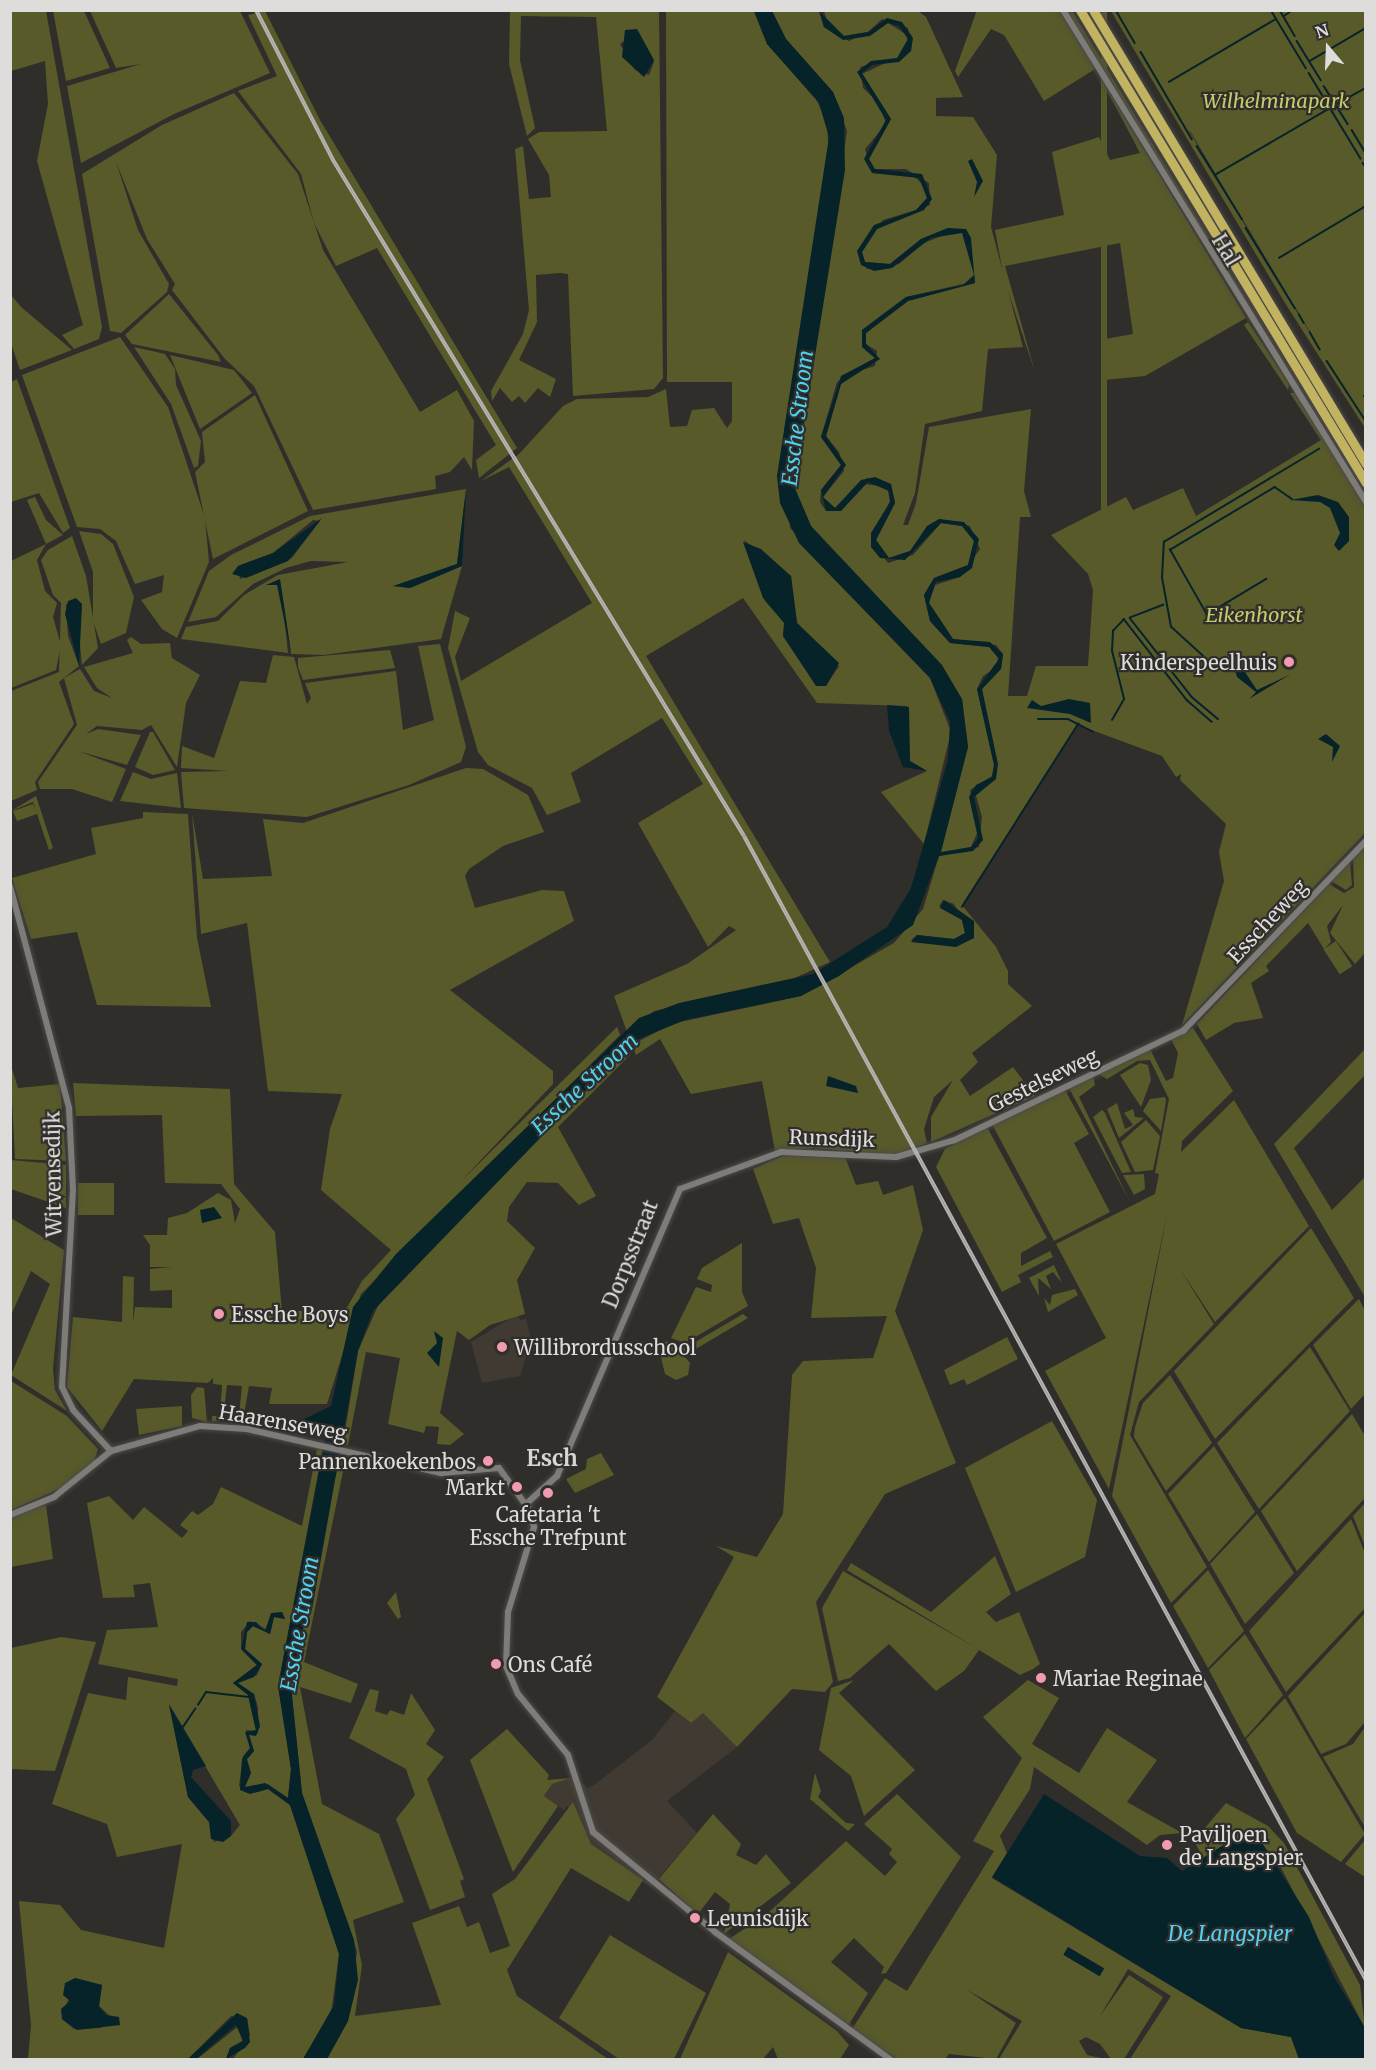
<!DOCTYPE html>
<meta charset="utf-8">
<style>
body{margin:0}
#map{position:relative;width:1376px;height:2070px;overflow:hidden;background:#302e2b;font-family:Merriweather,serif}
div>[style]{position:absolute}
.built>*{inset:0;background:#403a33}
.green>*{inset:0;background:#585a2a;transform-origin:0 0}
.water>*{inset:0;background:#07232a;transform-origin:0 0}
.stream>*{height:1.5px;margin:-0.75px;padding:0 0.75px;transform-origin:0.75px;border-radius:0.75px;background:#07232a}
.roads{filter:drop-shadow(0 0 2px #4c4a48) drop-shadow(0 0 2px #4c4a48)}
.minor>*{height:6px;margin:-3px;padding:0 3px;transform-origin:3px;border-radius:3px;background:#7e7c79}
.highway>*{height:9px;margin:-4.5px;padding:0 4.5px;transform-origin:4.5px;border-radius:4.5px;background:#c2b361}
.rail>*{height:4px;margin-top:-2px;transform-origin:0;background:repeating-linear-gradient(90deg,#302e2b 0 4.5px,#b6b4b3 0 9px);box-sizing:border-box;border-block:2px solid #b6b4b3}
.dots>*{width:16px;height:16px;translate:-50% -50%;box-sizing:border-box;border:3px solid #302e2b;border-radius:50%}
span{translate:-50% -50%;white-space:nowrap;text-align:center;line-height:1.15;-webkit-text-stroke:4.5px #302e2b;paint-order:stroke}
.park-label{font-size:20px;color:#c5cb6b;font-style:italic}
.street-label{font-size:20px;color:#dfdddc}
.poi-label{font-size:20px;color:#dfdddc}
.right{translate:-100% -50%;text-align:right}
.left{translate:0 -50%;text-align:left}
.water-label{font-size:21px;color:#50d1f2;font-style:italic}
.quarter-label{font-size:22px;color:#d8d6d3;font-weight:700}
.frame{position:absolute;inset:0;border:12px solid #dfdddc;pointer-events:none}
.north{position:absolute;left:1298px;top:18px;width:60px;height:60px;-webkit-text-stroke:4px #302e2b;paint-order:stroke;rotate:341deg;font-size:16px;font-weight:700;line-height:24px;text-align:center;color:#dfdddc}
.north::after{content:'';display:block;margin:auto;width:21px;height:27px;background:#dfdddc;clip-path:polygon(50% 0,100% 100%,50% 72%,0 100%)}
</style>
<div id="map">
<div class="built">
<div style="clip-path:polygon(518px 1314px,520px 1320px,526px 1319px,531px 1340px,520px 1376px,482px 1383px,471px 1342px)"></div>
<div style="clip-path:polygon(675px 1711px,690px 1723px,703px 1713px,737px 1747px,667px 1801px,697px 1833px,651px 1887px,591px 1844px,567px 1806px,564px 1810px,544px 1796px,552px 1784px,576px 1776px,587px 1788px,594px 1785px,652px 1740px)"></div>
</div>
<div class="green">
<div style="clip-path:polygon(977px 10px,1061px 11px,1095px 69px,1044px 101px,1004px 35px,991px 29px,958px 77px,955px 71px)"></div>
<div style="clip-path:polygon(10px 11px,46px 11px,102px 327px,99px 339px,74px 349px,62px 335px,83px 325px,37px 161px,48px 104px,45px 61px,11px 71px)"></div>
<div style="clip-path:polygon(53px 11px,84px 11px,110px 68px,66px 81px)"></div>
<div style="clip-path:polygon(90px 11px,240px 11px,270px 73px,174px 114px,81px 163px,67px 86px,141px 64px,116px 68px)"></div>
<div style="clip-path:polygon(265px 11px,320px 120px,517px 448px,479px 478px,476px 460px,496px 445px,377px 248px,336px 266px,314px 223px,301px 174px,238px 91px,277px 76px,248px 15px)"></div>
<div style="clip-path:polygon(evenodd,510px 11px,659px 11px,663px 378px,654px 389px,573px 396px,568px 274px,560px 273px,536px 275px,537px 322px,519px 360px,556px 379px,550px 397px,538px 388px,525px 403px,519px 396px,512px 402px,500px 388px,492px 401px,491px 391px,523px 334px,529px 310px,515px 149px,523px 146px,529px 199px,551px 197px,549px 175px,528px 139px,539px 132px,607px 131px,596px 17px,521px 16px,520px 60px,535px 128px,527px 136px,509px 64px,510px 11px,638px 31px,654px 62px,649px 75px,635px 70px,620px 44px,638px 31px)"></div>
<div style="clip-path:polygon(evenodd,666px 11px,754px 11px,767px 44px,815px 97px,827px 122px,829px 162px,784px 431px,790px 528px,930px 678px,951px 732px,924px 844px,881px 792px,927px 771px,910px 761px,907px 706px,817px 703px,743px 598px,646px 656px,830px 962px,788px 981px,654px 1011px,627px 1032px,614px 996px,687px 964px,736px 930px,729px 926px,708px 947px,638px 823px,703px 784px,662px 718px,571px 773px,581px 802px,547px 815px,532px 788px,488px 765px,478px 752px,448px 648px,455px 611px,470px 618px,455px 657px,461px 681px,592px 603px,509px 467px,481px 481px,519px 454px,563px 406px,577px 399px,648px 397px,666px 389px,670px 427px,687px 426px,692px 410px,714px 408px,727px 428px,732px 421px,732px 382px,667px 382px,666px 11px,744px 540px,791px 576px,797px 623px,839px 666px,826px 686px,814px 681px,783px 636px,785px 623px,766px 602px,744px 540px)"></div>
<div style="clip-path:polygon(772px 11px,819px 11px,824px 27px,849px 41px,888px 23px,907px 35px,907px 49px,897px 58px,860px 67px,863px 88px,879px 103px,886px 124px,865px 149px,872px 173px,912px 175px,925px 186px,927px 198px,916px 210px,883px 220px,857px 251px,867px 269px,899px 264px,924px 243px,949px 233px,963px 233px,968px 245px,974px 275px,967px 283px,906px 297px,862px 330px,865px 350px,875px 358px,837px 382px,821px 437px,841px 465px,821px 490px,820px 502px,826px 511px,841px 511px,863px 484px,887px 487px,890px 501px,871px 540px,888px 563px,913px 555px,941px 523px,962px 526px,974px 541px,968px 565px,934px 578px,924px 595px,930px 621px,950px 643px,989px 647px,998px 655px,997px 667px,983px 676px,977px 689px,994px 765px,992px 776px,970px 790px,978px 831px,971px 847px,940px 853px,968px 747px,962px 699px,811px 526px,794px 487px,847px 131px,833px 92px,786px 39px)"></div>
<div style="clip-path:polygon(evenodd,824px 11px,918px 11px,926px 17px,963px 97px,936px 98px,936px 116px,973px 117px,997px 155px,991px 227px,1023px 347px,988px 349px,982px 411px,925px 424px,915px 493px,903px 525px,908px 525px,916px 503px,929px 427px,1031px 409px,1024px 491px,1031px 517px,1020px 517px,1008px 696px,1027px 696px,1036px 666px,1088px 666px,1093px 590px,1088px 574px,1051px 535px,1126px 497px,1133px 510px,1183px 488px,1196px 516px,1321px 440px,1290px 393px,1296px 393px,1365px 506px,1365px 833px,1182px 1025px,1224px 881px,1219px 852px,1226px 824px,1180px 780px,1181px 774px,1176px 777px,1162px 756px,1078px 725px,962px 905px,996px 947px,1008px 971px,1008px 984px,1032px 1006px,972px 1053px,978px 1062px,960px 1080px,970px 1096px,1013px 1067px,1035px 1096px,931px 1142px,931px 1117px,953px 1080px,934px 1097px,924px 1129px,927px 1143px,898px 1155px,813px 1148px,775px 1151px,762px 1081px,691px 1094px,660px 1039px,636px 1055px,632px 1045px,671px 1024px,801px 996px,894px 943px,923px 909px,939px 856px,979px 847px,982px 817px,975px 792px,996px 779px,982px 689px,1001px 669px,1003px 654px,996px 645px,953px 639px,929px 603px,932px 586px,960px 577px,980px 549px,970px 526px,939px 519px,910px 551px,889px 558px,876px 540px,895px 503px,891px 484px,867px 478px,835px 508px,823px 497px,844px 471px,839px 452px,826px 436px,841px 384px,849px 374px,875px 366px,877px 351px,866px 344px,866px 333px,908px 301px,975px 283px,969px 234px,948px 228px,921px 239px,890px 264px,865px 262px,862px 252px,877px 229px,930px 205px,929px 183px,906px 169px,874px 169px,869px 159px,891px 119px,862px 74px,911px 51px,908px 28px,882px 19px,868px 32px,844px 36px,828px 24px,824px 11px,943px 900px,954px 904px,974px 938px,941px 945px,911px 940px,917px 935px,954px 939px,965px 933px,962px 920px,939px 906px,943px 900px)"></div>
<div style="clip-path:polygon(1066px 11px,1072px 11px,1365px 496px)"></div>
<div style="left:1101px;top:11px;width:6px;height:509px"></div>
<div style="clip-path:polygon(evenodd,1111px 11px,1365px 11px,1365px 428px,1285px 303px,1111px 11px,1189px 131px,1190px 131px,1319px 347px,1288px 298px,1189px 131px)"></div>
<div style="clip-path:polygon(1099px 75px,1246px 318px,1145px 376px,1105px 380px,1105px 339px,1133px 334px,1120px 243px,1005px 266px,1035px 372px,1004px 279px,995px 230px,1064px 215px,1052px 152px,1099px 137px,1110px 160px,1140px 153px)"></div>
<div style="clip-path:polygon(234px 93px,298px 174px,323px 250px,420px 412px,457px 390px,474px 421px,472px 470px,464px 457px,450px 472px,435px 476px,436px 489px,313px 510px,254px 386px,225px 359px,172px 290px,175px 284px,147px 239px,116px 162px,138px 230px,169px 284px,167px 292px,121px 333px,110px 331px,82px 174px,162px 125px)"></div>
<div style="clip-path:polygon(169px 294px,218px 355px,221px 362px,132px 344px,125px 335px)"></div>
<div style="clip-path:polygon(11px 295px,21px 307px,72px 350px,20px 370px,11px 343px)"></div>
<div style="clip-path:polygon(1248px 322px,1289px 384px,1288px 390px,1244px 325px)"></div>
<div style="clip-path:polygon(120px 337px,168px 407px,205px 518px,209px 562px,177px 638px,162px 629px,141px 600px,162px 592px,164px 575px,135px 584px,116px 541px,100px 529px,77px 527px,22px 375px)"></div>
<div style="clip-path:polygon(134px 347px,165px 354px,175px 369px,176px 385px,201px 441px,198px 466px,194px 468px,171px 404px)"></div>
<div style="clip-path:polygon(170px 355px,234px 370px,252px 393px,200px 429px)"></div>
<div style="clip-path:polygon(17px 379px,70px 528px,63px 533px,39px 493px,11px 502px,11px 382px)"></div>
<div style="clip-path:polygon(255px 395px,308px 511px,213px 559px,195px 472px,205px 462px,202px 432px)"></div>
<div style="clip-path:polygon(evenodd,466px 489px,457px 564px,394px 586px,410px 588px,462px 566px,441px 639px,324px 655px,291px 654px,280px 579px,288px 653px,181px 639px,186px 627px,218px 621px,244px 595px,278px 575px,348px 562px,311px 561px,286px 568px,253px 584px,216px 617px,188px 622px,209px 571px,231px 555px,310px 516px,466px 489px,313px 520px,320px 521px,292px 558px,240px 579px,238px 566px,273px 553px,313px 520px)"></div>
<div style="clip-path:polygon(35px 497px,46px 520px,63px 535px,46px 544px,37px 560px,45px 591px,57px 603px,53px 617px,61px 645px,56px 670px,11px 688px,11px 561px,46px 544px,27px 500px)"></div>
<div style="clip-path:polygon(79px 531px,101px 534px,113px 544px,134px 597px,126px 633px,101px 644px,93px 621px,93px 572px)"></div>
<div style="clip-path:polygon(72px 536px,86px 576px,98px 648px,82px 665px,78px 626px,82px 608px,66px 604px,68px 636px,79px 666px,59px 682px,74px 724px,35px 782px,37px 790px,11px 801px,11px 691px,59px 672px,61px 603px,53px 595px,41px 560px,48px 550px)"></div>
<div style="clip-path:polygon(131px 637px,141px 644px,170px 643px,172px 658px,200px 675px,186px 703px,177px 767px,151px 725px,142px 730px,97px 726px,86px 734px,98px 729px,141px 735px,127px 765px,78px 751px,126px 769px,112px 802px,72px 789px,40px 789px,38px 782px,77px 725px,64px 678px,80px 669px,94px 691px,112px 698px,97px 688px,84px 667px,133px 653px,127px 640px)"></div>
<div style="clip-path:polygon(440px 644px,466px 747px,461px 762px,409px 785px,307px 817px,184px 808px,181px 772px,228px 771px,181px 768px,182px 746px,214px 758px,240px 681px,266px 683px,273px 655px,294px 657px,307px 704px,311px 698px,305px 683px,396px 671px,403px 730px,434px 720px,418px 646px)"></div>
<div style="clip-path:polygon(390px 650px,395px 668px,303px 680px,298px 667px,298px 658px)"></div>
<div style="clip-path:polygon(150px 732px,153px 732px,175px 770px,153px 775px,135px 767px)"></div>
<div style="clip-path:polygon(466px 768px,483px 769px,528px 795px,544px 832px,503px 846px,469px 869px,465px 876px,475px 908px,542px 890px,564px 891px,574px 921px,450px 990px,553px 1071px,553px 1084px,461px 1181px,617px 1027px,620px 1035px,361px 1294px,327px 1404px,269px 1404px,272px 1388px,249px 1386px,242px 1426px,238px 1425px,242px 1386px,227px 1385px,223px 1421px,212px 1421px,212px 1416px,220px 1416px,222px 1385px,213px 1384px,213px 1378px,208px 1383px,134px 1379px,102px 1431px,67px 1387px,73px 1317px,122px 1322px,123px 1276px,134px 1277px,133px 1323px,135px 1307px,172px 1308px,172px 1290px,150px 1291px,150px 1269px,172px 1267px,150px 1267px,150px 1245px,143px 1235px,167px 1235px,168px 1218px,187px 1213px,218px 1193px,231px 1200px,235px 1223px,240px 1209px,221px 1184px,165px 1183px,162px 1115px,76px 1116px,73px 1083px,230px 1089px,234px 1184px,275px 1232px,282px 1311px,345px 1311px,362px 1281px,391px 1250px,321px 1190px,330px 1129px,342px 1094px,268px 1091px,247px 923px,201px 934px,192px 813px,203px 879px,272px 876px,263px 819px,303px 823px)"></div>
<div style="clip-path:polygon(133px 772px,151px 779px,177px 773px,181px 808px,120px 801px)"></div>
<div style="clip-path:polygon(36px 796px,53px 848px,49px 850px,37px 814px,17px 821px,13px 811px,33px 804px,36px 811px,33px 802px,11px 811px)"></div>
<div style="clip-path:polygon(143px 812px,188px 814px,197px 938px,211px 1007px,97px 1005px,77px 932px,31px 939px,12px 878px,96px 854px,91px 828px,143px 818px)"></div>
<div style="clip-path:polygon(1365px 845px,1365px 953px,1355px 964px,1330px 933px,1343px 905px,1327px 926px,1331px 942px,1324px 949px,1308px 923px,1266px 966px,1269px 971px,1251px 983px,1263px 1018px,1234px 1023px,1206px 1040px,1197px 1024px,1329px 884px,1344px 893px,1354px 887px,1353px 858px)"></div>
<div style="clip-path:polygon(1350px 862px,1352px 885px,1346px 890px,1331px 881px)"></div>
<div style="left:1336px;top:941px;width:30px;height:15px;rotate:57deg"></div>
<div style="clip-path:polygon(1193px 1028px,1233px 1091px,1182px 1141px,1181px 1152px,1234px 1100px,1309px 1226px,1215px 1322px,1180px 1269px,1214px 1324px,1139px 1402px,1130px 1435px,1207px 1567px,1171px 1603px,1112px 1496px,1168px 1210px,1109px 1489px,1045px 1371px,1106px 1338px,1056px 1244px,1155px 1194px,1159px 1174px,1155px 1173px,1169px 1099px,1150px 1060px,1137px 1061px,1107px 1079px,1098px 1074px,1150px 1049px,1166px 1081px,1173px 1078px,1178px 1053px,1171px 1039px)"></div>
<div style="clip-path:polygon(627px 1049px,630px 1055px,558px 1127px,596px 1196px,579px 1205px,558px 1183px,527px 1182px,509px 1207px,507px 1221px,535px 1248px,517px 1280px,525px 1314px,490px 1325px,469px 1340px,457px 1331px,440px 1413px,464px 1434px,450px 1445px,437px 1444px,439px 1427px,426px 1426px,424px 1433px,388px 1424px,400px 1358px,366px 1352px,348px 1445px,343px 1444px,358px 1351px,381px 1299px)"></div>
<div style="clip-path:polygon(1365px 1049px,1365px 1075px,1294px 1148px,1332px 1210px,1365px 1177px,1365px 1297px,1274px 1144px)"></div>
<div style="clip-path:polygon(10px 1062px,18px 1088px,60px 1084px,66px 1161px,15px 1159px)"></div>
<div style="clip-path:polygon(1140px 1063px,1148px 1065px,1151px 1080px,1141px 1107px,1120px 1075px)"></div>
<div style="clip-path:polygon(1093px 1076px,1095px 1085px,1079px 1097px,1130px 1202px,1069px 1088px)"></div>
<div style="clip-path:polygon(1065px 1090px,1089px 1134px,1074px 1143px,1110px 1212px,1054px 1241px,992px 1124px)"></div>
<div style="clip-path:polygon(1165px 1097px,1166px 1101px,1161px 1131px,1143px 1111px,1150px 1099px)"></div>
<div style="clip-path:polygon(1117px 1103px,1125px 1129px,1133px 1125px,1124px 1113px,1133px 1109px,1135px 1117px,1144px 1118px,1119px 1138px,1107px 1109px)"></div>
<div style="clip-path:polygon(1102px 1110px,1105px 1113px,1131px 1172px,1122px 1173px,1093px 1117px)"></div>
<div style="clip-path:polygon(1146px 1120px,1160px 1136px,1153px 1170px,1135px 1172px,1121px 1142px)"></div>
<div style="clip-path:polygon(987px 1127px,1047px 1238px,1021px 1253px,1021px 1266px,1050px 1251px,1053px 1257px,1018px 1275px,1021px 1282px,1002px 1292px,936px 1167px,945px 1149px)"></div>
<div style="clip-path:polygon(783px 1156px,845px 1157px,856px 1185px,878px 1181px,883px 1195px,913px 1185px,923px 1230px,895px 1311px,956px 1463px,885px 1494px,816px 1602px,833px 1682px,825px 1692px,792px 1689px,737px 1747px,703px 1713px,691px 1723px,657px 1697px,734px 1557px,716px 1546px,757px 1557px,783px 1514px,792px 1375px,803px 1361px,873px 1358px,887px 1316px,811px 1318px,816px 1268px,799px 1218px,773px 1224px,753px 1169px)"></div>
<div style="clip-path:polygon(11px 1160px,66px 1165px,66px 1208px,11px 1189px)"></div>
<div style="clip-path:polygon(1144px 1174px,1145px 1189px,1134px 1195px,1123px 1175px)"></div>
<div style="left:78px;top:1183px;width:36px;height:32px"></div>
<div style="clip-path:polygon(11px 1218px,64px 1250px,53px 1369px,55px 1390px,67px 1411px,11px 1375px,50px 1284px,31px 1271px,11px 1315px)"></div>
<div style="clip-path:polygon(1311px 1228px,1354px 1298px,1215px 1439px,1174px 1371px)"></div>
<div style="clip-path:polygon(742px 1243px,742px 1292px,748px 1306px,685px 1343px,671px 1338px,696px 1287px,711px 1292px,712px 1285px,697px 1279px,702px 1268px)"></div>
<div style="clip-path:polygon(1054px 1265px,1062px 1283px,1053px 1272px,1046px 1276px,1051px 1289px,1038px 1278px,1039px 1296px,1029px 1278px)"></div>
<div style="clip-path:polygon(1075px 1289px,1078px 1295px,1048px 1312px,1044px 1298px,1050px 1305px,1052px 1295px)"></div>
<div style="clip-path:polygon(1359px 1299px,1365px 1311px,1365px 1394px,1351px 1409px,1313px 1345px)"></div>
<div style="clip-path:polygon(743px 1314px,748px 1318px,684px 1356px,690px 1363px,688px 1375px,676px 1380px,665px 1374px,660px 1353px,666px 1341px,685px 1348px)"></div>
<div style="clip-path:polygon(1007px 1337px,1018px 1359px,967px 1385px,964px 1379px,950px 1385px,944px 1370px)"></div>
<div style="clip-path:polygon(1310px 1347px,1350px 1411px,1259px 1509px,1217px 1443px)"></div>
<div style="clip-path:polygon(1170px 1375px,1212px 1443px,1166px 1491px,1134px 1437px,1135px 1427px,1143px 1403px)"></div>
<div style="clip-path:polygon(11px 1381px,67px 1416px,98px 1449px,94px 1462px,61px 1488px,11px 1510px)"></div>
<div style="clip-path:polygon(197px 1387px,204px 1388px,207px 1422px,192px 1418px,191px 1395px)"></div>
<div style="clip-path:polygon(182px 1406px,182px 1426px,139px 1435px,136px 1409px)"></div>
<div style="clip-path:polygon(1352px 1414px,1365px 1436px,1365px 1498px,1297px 1571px,1261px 1511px)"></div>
<div style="clip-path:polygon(1052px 1421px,1097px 1500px,1085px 1557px,1016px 1592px,965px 1468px)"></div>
<div style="clip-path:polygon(evenodd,264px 1436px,323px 1447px,278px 1686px,291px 1769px,288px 1798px,268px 1784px,245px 1787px,247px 1759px,254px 1751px,249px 1735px,258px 1733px,258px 1707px,254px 1694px,237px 1683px,257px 1675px,262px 1664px,245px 1649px,247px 1632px,253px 1626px,270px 1634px,274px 1617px,285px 1619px,282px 1612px,269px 1620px,268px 1630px,250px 1621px,241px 1632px,241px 1649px,257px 1665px,233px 1683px,248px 1695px,256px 1731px,246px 1730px,250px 1748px,243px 1756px,239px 1786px,257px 1792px,268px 1789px,290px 1805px,339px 1954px,331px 2014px,303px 2059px,233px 2059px,250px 2035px,247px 2018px,231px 2016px,188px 2059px,28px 2059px,31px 2025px,19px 1901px,60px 1905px,81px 1930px,164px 1948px,182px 1844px,117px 1857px,107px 1824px,52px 1804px,88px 1693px,126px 1700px,128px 1677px,177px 1686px,178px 1679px,98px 1664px,107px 1630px,158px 1627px,150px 1583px,133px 1585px,135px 1597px,103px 1598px,87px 1503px,109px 1496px,133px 1520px,144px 1507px,182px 1538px,188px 1531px,180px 1525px,192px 1511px,198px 1515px,213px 1504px,221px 1487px,302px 1526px,317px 1449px,264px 1436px,169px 1705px,240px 1825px,231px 1836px,214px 1842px,209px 1822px,188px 1797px,169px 1705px,264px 1436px,75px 1978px,102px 1985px,99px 2006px,110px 2016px,101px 2028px,74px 2029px,62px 2019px,75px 1978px)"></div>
<div style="clip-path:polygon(1214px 1446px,1255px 1512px,1209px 1562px,1168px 1494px)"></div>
<div style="clip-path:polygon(341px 1451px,347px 1452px,304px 1662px,358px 1684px,351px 1703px,300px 1687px,322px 1804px,379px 1834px,404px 1902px,353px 1920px,362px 1965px,355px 2016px,441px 2005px,412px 1923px,459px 1906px,467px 1927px,479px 1922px,490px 1953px,510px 1946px,492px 1894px,515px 1879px,573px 1802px,591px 1844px,643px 1880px,629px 1902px,571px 1868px,507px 1970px,517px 1996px,608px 2059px,327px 2059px,348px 2021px,357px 1951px,302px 1793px,291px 1686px)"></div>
<div style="clip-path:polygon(601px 1453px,614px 1475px,575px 1493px,566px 1479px,586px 1469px,587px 1459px)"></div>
<div style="clip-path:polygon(1365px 1503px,1365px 1546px,1353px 1516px)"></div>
<div style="clip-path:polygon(46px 1505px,53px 1559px,11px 1567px,12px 1516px)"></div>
<div style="clip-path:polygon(1257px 1514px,1294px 1573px,1245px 1624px,1210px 1564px)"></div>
<div style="clip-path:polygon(1351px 1519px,1365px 1553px,1365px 1608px,1286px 1692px,1249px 1631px)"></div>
<div style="clip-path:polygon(995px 1556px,1011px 1594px,986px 1612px,996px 1622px,1019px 1612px,1040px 1664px,1033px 1669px,1020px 1675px,979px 1650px,964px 1671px,936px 1691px,889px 1644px,850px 1678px,838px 1681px,822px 1608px,843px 1571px,978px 1649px,847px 1570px,851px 1563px,931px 1612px)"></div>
<div style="clip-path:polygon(1208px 1570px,1244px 1631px,1208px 1668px,1173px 1606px)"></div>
<div style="clip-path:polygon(396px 1592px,401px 1617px,398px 1619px,387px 1603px)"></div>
<div style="clip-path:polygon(1365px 1613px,1365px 1722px,1346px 1744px,1321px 1754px,1288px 1696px)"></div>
<div style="clip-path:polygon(1245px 1634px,1283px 1695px,1245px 1738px,1209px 1670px)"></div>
<div style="clip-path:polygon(61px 1637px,96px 1642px,55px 1771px,11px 1769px,11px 1648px)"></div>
<div style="clip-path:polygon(854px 1680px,839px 1693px,915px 1770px,864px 1816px,851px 1776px,819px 1750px,831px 1688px)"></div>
<div style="clip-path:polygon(evenodd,1028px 1680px,1059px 1698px,1032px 1744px,1079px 1773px,1107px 1728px,1157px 1760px,1127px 1802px,1182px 1833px,1160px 1835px,1147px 1845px,1034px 1767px,1030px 1789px,1000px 1836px,1007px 1853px,992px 1878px,1241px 2028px,1291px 2037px,1299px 2059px,1130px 2059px,1171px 1996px,1128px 1969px,1100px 2016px,1129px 1975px,1163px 1997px,1124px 2059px,1111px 2059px,1100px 2044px,1086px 2037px,1079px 2041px,1087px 2055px,1106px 2059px,999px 2059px,1022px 2021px,967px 1990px,1016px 2023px,996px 2059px,949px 2054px,945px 2059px,897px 2059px,852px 2029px,885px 1978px,907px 1991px,994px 1851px,973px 1841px,1022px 1758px,983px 1717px,1028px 1680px,1068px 1947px,1104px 1968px,1100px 1976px,1064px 1955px,1068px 1947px)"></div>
<div style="clip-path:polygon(370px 1689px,379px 1691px,375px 1711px,387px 1715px,390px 1710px,404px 1715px,411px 1693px,435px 1730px,426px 1744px,444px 1757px,427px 1779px,464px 1879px,460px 1881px,465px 1897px,430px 1910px,396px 1819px,415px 1795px,406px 1769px,349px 1738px)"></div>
<div style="clip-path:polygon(1285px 1698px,1365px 1834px,1341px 1862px,1297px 1833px,1246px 1739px)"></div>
<div style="clip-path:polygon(1365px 1727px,1365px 1827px,1323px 1757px,1353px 1744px)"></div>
<div style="clip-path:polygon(507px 1729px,549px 1775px,547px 1780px,571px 1778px,552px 1784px,544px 1796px,558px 1806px,513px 1872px,470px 1760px)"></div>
<div style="clip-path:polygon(815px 1773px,821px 1791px,818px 1797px,846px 1823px,855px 1824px,848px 1831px,810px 1799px)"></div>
<div style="clip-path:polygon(897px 1794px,961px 1857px,886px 1973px,881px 1974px,884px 1967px,854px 1938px,831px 1962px,868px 1993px,848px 2026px,729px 1939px,767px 1914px,846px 1841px,885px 1876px,897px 1862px,889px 1854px,892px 1849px,864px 1824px)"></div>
<div style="clip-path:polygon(1226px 1803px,1268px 1826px,1284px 1843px,1360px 1985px,1365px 2028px,1278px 1862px,1259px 1841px,1233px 1839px,1204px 1859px,1194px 1841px)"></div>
<div style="clip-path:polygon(713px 1814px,741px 1844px,736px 1855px,756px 1865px,766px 1854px,791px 1883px,724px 1934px,730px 1904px,715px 1892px,698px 1914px,659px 1879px)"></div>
<div style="clip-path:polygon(1365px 1840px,1365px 1877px,1345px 1864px)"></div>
<div style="clip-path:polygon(610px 1935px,706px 1993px,674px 2059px,619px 2059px,559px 2018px)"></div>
<div style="clip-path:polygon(728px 1952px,837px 2031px,849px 2045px,840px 2059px,778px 2059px,773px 2047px,763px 2059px,680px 2059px)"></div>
<div style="clip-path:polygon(240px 2025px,242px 2041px,230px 2048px,226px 2059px,196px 2060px)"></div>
</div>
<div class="water">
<div style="clip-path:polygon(754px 11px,772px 11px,786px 39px,833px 92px,844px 118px,845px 170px,794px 486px,811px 526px,942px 665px,962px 699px,968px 747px,941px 852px,971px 847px,978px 838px,969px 797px,976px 785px,992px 777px,994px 765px,977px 689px,999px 659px,989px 647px,950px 643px,930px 621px,924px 595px,934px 578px,968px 565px,974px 541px,962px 526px,941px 523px,905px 560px,880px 558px,871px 547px,871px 533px,890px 502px,889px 491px,868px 482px,841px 511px,826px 511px,821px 490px,841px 465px,821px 437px,841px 376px,875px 358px,862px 347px,862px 330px,906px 297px,963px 285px,974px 275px,962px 233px,931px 238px,892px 268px,874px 271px,861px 265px,857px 251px,874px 225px,916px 210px,927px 198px,919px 178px,872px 173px,864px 159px,886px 120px,857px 72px,871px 61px,897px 58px,908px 39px,899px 26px,888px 23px,870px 36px,843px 40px,824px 27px,819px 11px,844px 36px,868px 32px,887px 18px,902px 22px,913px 38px,911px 51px,899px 62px,872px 65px,862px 73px,891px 119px,869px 159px,875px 169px,922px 174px,932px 199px,924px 210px,877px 229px,862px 252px,865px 262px,890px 264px,921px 239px,948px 228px,966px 229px,971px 238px,975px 283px,908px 301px,866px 333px,866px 344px,880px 359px,841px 384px,826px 436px,846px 465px,823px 497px,835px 508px,861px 480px,875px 477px,891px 484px,895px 503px,876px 540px,889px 558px,910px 551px,927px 526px,939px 519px,964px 522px,979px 539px,972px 568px,960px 577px,936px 582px,929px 603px,953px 639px,990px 642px,1003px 654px,1001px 669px,982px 689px,998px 764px,996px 779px,974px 797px,983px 840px,973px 851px,939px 856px,913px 925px,839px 976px,801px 996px,685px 1020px,634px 1041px,373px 1311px,358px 1351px,312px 1609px,301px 1633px,291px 1686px,302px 1793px,354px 1940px,358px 1980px,348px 2021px,327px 2059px,303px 2059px,334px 2005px,339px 1954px,290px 1805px,268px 1789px,250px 1794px,240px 1790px,242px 1759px,250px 1748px,245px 1732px,256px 1730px,248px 1695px,233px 1683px,257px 1665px,241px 1649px,247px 1622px,256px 1622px,265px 1631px,271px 1613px,282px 1612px,285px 1619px,274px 1617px,270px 1634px,253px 1626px,247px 1632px,245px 1649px,262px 1664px,254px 1677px,238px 1683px,254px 1694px,260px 1726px,256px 1736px,249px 1735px,254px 1751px,247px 1759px,251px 1773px,245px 1787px,265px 1783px,288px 1798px,291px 1769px,278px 1686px,326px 1435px,298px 1422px,331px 1406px,353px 1307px,396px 1254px,639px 1018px,679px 1003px,813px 974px,887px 927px,911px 888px,948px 759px,950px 722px,930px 678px,799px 543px,780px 503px,777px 476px,829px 137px,819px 103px,767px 44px)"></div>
<div style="clip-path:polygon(637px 29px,654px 60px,644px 77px,622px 57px,625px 30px)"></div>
<div style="clip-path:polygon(972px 159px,983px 181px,974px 197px,977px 182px,968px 161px)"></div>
<div style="clip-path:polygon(466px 489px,462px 566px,410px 588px,393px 586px,457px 564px)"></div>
<div style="clip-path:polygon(1318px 495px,1338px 502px,1349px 517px,1349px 541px,1339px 551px,1334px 545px,1340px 533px,1330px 508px,1320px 502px,1290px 500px)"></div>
<div style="clip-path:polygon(322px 518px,288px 561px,246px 578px,232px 574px,238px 566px,273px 553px)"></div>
<div style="clip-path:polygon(743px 542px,761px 549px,791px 576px,797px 623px,839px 663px,826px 686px,816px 686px,783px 636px,784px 623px,763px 598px)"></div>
<div style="clip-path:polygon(280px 579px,290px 646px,291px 654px,277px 585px,266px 585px)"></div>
<div style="clip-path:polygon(76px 598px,82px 604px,79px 666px,65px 614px,68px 601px)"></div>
<div style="clip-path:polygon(1241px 666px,1257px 690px,1291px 674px,1249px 699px,1256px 692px,1237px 677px,1235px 670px)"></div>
<div style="clip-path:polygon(1069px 699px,1090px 703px,1091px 723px,1070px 714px,1027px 708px,1032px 700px,1041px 706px)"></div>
<div style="clip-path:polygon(887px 705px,909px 707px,910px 761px,927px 771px,903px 767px,889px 731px)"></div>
<div style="clip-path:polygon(1326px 734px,1340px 746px,1332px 762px,1333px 747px,1318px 739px)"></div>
<div style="clip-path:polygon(944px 900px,974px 921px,974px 938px,956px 947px,911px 942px,917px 935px,954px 939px,965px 933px,962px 920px,940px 908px)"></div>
<div style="clip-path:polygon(828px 1076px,856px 1086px,858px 1093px,826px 1086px)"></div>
<div style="clip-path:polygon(214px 1207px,222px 1218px,202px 1223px,200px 1210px)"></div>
<div style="clip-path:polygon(434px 1331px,443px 1338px,439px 1367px,427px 1353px,437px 1343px)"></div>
<div style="clip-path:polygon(169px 1704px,206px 1766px,193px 1770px,191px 1777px,231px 1821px,231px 1836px,223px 1842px,211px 1839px,209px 1822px,188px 1797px)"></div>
<div style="clip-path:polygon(1044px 1794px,1140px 1856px,1167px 1858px,1182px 1871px,1233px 1839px,1262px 1843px,1309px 1917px,1334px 1977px,1365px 2028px,1365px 2059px,1299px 2059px,1291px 2037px,1241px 2028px,992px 1877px)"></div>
<div style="left:1068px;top:1947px;width:42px;height:9px;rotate:31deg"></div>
<div style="clip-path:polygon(75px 1978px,102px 1985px,99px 2006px,106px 2015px,119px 2017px,120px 2025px,77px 2030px,62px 2019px,61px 2009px,70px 2001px,63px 1995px,65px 1983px)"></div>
<div style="clip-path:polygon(237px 2013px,247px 2018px,250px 2042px,245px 2048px,226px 2059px,230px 2048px,243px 2041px,236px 2025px,196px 2059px,188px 2059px)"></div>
</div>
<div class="stream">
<div style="left:1116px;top:10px;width:38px;rotate:60deg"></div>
<div style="left:1271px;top:10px;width:68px;rotate:58.9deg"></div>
<div style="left:1280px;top:10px;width:30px;rotate:60deg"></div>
<div style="left:1284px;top:16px;width:11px;rotate:-34deg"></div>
<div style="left:1297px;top:41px;width:46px;rotate:58.4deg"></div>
<div style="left:1141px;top:52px;width:101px;rotate:59.6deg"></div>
<div style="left:1310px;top:61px;width:65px;rotate:-30.5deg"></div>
<div style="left:1309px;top:73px;width:100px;rotate:58.8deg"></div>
<div style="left:1169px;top:82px;width:124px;rotate:-30.5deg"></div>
<div style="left:1324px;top:86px;width:45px;rotate:57.7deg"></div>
<div style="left:1337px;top:104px;width:33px;rotate:-29deg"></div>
<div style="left:1352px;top:130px;width:27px;rotate:59deg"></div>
<div style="left:1197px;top:146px;width:86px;rotate:58.3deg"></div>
<div style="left:1363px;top:163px;width:5px;rotate:53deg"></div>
<div style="left:1215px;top:175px;width:133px;rotate:-30.2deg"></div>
<div style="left:1246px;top:228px;width:94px;rotate:58.5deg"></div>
<div style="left:1279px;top:258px;width:101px;rotate:-30.9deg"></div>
<div style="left:1299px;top:314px;width:10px;rotate:61deg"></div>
<div style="left:1310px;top:332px;width:20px;rotate:60deg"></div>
<div style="left:1327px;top:361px;width:72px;rotate:57deg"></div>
<div style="left:1364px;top:396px;width:2px;rotate:-27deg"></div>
<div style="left:1267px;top:579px;width:70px;rotate:149deg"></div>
<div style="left:1207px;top:615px;width:75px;rotate:-119.6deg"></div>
<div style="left:1170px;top:550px;width:122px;rotate:-31deg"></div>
<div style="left:1275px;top:487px;width:21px;rotate:35deg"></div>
<div style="left:1164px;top:605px;width:36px;rotate:159deg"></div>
<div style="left:1130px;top:618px;width:100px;rotate:51.9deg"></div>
<div style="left:1192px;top:697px;width:34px;rotate:40deg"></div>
<div style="left:1206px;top:659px;width:47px;rotate:-137.6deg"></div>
<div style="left:1171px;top:627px;width:50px;rotate:-100.4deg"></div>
<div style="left:1162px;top:578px;width:36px;rotate:-87deg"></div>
<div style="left:1164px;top:542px;width:181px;rotate:-31deg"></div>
<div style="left:1038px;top:719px;width:30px"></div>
<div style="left:1068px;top:719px;width:28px;rotate:27deg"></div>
<div style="left:1112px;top:720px;width:24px;rotate:-60deg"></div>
<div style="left:1124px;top:699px;width:49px;rotate:-104deg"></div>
<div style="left:1112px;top:651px;width:20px;rotate:-87deg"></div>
<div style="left:1113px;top:631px;width:16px;rotate:-47deg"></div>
<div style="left:1124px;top:619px;width:103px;rotate:52.1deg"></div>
<div style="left:1187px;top:700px;width:33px;rotate:41deg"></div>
<div style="left:962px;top:907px;width:217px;rotate:-57.6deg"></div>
<div style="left:198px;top:1705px;width:15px;rotate:-58deg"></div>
<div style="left:206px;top:1692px;width:43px;rotate:6.6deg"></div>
<div style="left:183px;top:1727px;width:22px;rotate:-56deg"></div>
</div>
<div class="roads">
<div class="minor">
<div style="left:1063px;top:10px;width:578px;rotate:58.37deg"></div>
<div style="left:10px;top:886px;width:230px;rotate:75.1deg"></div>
<div style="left:69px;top:1108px;width:82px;rotate:87.2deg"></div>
<div style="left:73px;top:1190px;width:197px;rotate:93.2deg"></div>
<div style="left:62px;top:1387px;width:25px;rotate:64deg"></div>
<div style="left:73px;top:1410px;width:56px;rotate:47.2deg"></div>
<div style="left:526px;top:1504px;width:42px;rotate:-42.1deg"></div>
<div style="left:557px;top:1476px;width:312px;rotate:-66.8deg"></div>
<div style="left:680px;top:1189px;width:108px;rotate:-20.1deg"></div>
<div style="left:781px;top:1152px;width:115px;rotate:2.5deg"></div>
<div style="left:896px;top:1157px;width:61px;rotate:-16.1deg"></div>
<div style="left:955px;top:1140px;width:253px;rotate:-25.6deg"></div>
<div style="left:1183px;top:1031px;width:264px;rotate:-46.1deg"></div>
<div style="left:10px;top:1515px;width:48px;rotate:-22.2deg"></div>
<div style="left:54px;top:1497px;width:73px;rotate:-38.9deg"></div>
<div style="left:111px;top:1451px;width:92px;rotate:-15.7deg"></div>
<div style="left:200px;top:1426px;width:47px;rotate:3.7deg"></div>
<div style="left:247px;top:1429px;width:199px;rotate:12.8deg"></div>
<div style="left:441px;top:1473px;width:58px;rotate:-4.9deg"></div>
<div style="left:499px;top:1468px;width:49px;rotate:54.1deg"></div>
<div style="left:528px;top:1508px;width:20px;rotate:72deg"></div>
<div style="left:534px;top:1527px;width:89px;rotate:107deg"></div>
<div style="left:508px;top:1612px;width:54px;rotate:92.1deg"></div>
<div style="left:506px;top:1666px;width:30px;rotate:67deg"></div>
<div style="left:518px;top:1694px;width:79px;rotate:50.7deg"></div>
<div style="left:568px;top:1755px;width:81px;rotate:72deg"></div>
<div style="left:593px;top:1832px;width:158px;rotate:39.3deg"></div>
<div style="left:715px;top:1932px;width:218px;rotate:36deg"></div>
</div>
<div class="highway">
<div style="left:1080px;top:10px;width:553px;rotate:58.84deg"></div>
<div style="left:1093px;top:10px;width:530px;rotate:58.98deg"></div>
</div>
</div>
<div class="rail">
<div style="left:256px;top:10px;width:169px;rotate:62.8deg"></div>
<div style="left:333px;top:160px;width:791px;rotate:58.7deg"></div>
<div style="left:744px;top:836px;width:1302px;rotate:61.47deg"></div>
</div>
<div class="dots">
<div style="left:1289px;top:662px;background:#f29aaf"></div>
<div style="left:219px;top:1314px;background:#f29aaf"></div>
<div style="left:502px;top:1347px;background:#f29aaf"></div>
<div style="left:488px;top:1461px;background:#f29aaf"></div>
<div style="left:517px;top:1487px;background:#f29aaf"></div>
<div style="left:548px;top:1493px;background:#f29aaf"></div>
<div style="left:496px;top:1664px;background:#f29aaf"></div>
<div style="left:1041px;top:1678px;background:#f29aaf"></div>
<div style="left:1167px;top:1845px;background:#f29aaf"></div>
<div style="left:695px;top:1918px;background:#f29aaf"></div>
</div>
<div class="park-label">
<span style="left:1276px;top:100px">Wilhelminapark</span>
<span style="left:1254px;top:614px">Eikenhorst</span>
</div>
<div class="street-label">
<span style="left:1226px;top:250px;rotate:59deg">Hal</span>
<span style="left:1267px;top:921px;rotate:-47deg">Esscheweg</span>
<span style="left:1043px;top:1080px;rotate:-26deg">Gestelseweg</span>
<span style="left:832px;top:1138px;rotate:2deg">Runsdijk</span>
<span style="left:53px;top:1174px;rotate:-91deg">Witvensedijk</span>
<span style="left:630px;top:1254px;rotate:-68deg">Dorpsstraat</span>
<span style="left:283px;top:1422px;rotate:10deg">Haarenseweg</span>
</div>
<div class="poi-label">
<span class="right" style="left:1277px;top:662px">Kinderspeelhuis</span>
<span class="left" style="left:231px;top:1314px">Essche Boys</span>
<span class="left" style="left:514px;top:1347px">Willibrordusschool</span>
<span class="right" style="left:476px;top:1461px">Pannenkoekenbos</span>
<span class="right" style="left:505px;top:1487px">Markt</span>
<span style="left:548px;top:1526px">Cafetaria 't<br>Essche Trefpunt</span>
<span class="left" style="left:508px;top:1664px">Ons Café</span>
<span class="left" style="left:1053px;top:1678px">Mariae Reginae</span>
<span class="left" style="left:1179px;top:1846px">Paviljoen<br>de Langspier</span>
<span class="left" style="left:707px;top:1918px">Leunisdijk</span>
</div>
<div class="water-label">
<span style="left:798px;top:418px;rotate:-83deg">Essche Stroom</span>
<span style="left:585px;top:1084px;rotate:-43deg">Essche Stroom</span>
<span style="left:300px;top:1624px;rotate:-80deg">Essche Stroom</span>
<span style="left:1230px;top:1934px">De Langspier</span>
</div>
<div class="quarter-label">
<span style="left:552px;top:1459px">Esch</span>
</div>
<div class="frame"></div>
<div class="north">N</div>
</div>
